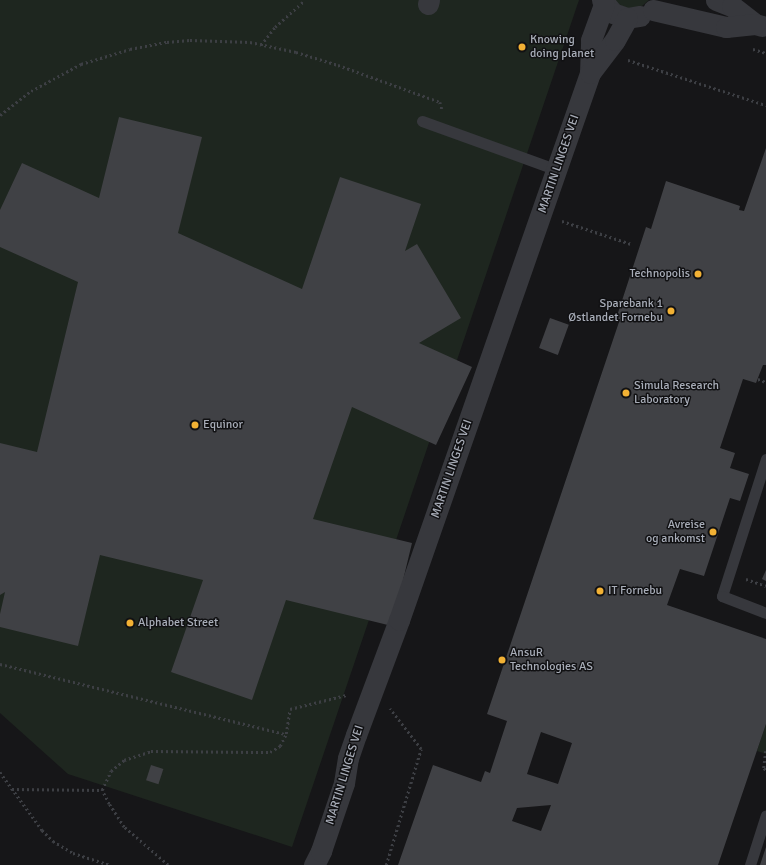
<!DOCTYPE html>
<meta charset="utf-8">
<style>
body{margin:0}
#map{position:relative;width:766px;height:865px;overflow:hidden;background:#161618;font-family:Signika,sans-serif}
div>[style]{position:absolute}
.green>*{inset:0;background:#1e261f}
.building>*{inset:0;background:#404145;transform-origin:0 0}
.path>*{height:2.5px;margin-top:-1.25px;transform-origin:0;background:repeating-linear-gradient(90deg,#3d3f44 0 2px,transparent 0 5px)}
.service>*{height:11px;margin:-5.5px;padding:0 5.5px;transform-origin:5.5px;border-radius:5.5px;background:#37383d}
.minor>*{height:21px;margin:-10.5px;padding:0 10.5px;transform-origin:10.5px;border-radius:10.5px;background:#37383d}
.dots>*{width:11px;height:11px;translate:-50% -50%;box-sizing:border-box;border:2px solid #111113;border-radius:50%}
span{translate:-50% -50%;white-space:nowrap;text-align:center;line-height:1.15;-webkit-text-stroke:3px #111113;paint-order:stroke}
.poi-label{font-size:12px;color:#a8adb8}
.left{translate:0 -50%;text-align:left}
.right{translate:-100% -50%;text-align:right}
.street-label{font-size:12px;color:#a8adb8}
</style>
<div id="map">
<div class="green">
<div style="clip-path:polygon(0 0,579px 0,292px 847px,68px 774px,0 713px)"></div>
<div style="clip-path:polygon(612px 0,649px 0,642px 6px,627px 9px)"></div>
<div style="clip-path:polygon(766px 724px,766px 754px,757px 751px)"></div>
</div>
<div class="building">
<div style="clip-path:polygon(119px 117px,202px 137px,178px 233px,302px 289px,340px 177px,421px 204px,405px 251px,417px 244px,461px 318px,419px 343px,472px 367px,436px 445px,352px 407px,313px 519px,412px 543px,392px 626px,286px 600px,252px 700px,171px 672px,203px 580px,100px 555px,78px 646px,0 627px,0 614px,5px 592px,0 595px,0 443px,37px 452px,78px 282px,0 247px,0 210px,22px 163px,99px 198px)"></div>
<div style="clip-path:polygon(evenodd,766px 148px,766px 365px,763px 365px,756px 383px,743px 379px,720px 448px,735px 453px,730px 468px,749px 474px,740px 501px,730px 498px,704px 576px,680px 569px,667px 605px,766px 639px,766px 724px,718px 865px,398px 865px,433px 765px,481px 782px,485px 771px,490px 773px,507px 721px,487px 714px,620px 319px,616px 319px,646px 227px,651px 229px,666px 181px,740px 206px,739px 210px,744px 211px,766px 148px,541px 732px,572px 743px,558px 784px,527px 774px,541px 732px,766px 148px,551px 805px,541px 831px,512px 821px,517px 808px,551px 805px)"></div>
<div style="left:550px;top:318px;width:20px;height:32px;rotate:20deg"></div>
<div style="clip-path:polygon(766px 570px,766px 581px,762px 579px)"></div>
<div style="left:151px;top:765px;width:13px;height:16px;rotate:18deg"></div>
<div style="clip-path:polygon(766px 847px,766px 865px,760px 865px)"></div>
</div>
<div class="path">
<div style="left:261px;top:45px;width:23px;rotate:-52deg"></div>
<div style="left:275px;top:27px;width:40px;rotate:-42deg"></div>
<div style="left:753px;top:49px;width:14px;rotate:17deg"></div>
<div style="left:628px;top:60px;width:145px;rotate:18.1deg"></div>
<div style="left:0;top:115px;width:39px;rotate:-38deg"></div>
<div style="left:31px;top:91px;width:57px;rotate:-28.4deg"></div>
<div style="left:81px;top:64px;width:51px;rotate:-17deg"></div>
<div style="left:130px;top:49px;width:38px;rotate:-11deg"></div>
<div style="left:167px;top:42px;width:23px;rotate:-5deg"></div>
<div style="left:190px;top:40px;width:60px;rotate:1.9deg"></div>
<div style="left:250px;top:42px;width:47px;rotate:12.3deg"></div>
<div style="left:296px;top:52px;width:44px;rotate:17.2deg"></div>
<div style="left:338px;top:65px;width:109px;rotate:19.9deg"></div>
<div style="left:440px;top:102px;width:7px;rotate:74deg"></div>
<div style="left:562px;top:221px;width:73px;rotate:18.4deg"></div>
<div style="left:758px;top:379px;width:9px;rotate:21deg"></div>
<div style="left:746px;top:579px;width:21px;rotate:19deg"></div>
<div style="left:0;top:664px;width:294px;rotate:13.8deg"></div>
<div style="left:286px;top:734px;width:25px;rotate:-81deg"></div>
<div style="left:290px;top:709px;width:58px;rotate:-14deg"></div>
<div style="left:766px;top:751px;width:17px;rotate:97deg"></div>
<div style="left:764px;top:768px;width:3px;rotate:45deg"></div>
<div style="left:0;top:772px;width:72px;rotate:54.1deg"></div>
<div style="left:42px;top:830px;width:16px;rotate:45deg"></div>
<div style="left:53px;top:841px;width:23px;rotate:31deg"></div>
<div style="left:73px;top:853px;width:39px;rotate:18deg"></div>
<div style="left:12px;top:789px;width:90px;rotate:0.6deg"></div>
<div style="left:168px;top:865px;width:58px;rotate:-139.2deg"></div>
<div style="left:124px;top:827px;width:27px;rotate:-123deg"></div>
<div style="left:109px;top:804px;width:16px;rotate:-117deg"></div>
<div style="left:102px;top:790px;width:21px;rotate:-65deg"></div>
<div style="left:111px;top:771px;width:17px;rotate:-40deg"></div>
<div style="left:124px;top:760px;width:28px;rotate:-18deg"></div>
<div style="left:151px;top:751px;width:119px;rotate:0.5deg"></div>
<div style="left:270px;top:752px;width:12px;rotate:-31deg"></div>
<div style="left:280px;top:746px;width:13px;rotate:-63deg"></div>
<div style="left:386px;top:865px;width:121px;rotate:-73.2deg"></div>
<div style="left:421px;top:749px;width:51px;rotate:-127.8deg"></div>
</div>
<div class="service">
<div style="left:422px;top:121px;width:144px;rotate:19.9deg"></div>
<div style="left:766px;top:459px;width:144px;rotate:107.8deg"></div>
<div style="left:722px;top:596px;width:47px;rotate:21.1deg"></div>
<div style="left:750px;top:865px;width:52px;rotate:-72.3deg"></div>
</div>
<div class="minor">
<div style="left:602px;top:0;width:17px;rotate:50deg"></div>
<div style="left:613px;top:13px;width:15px;rotate:20deg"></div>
<div style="left:627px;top:18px;width:13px;rotate:-9deg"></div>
<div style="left:716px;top:0;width:17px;rotate:21deg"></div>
<div style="left:732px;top:6px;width:29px;rotate:38deg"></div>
<div style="left:755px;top:24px;width:7px;rotate:16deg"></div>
<div style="left:428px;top:4px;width:4px;rotate:-76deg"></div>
<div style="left:653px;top:10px;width:75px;rotate:13.1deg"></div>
<div style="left:726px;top:27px;width:29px;rotate:-6deg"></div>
<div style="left:590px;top:73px;width:33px;rotate:-88deg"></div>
<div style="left:591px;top:40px;width:38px;rotate:-70deg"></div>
<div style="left:314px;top:865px;width:16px;rotate:-63deg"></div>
<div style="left:321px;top:851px;width:72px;rotate:-71.3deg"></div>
<div style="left:344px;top:783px;width:25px;rotate:-81deg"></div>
<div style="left:348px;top:758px;width:24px;rotate:-71deg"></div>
<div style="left:356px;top:735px;width:123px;rotate:-69.5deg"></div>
<div style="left:399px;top:620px;width:579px;rotate:-70.75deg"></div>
<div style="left:590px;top:73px;width:41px;rotate:-52.9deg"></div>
<div style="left:615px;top:40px;width:25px;rotate:-61deg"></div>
</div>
<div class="dots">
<div style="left:522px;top:47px;background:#f2b134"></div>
<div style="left:698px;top:274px;background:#f2b134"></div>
<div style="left:671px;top:311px;background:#f2b134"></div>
<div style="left:626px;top:393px;background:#f2b134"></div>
<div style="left:195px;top:425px;background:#f2b134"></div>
<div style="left:713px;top:532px;background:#f2b134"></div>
<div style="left:600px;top:591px;background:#f2b134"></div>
<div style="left:130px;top:623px;background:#f2b134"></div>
<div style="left:502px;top:660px;background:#f2b134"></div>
</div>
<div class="poi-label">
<span class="left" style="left:530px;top:47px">Knowing<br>doing planet</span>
<span class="right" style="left:690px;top:274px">Technopolis</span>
<span class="right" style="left:663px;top:311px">Sparebank 1<br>Østlandet Fornebu</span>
<span class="left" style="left:634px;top:393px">Simula Research<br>Laboratory</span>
<span class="left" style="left:203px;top:425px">Equinor</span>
<span class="right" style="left:705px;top:532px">Avreise<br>og ankomst</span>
<span class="left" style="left:608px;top:591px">IT Fornebu</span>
<span class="left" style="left:138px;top:623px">Alphabet Street</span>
<span class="left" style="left:510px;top:660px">AnsuR<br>Technologies AS</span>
</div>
<div class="street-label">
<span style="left:559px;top:164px;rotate:-71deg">MARTIN LINGES VEI</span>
<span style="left:452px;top:469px;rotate:-71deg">MARTIN LINGES VEI</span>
<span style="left:345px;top:775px;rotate:-73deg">MARTIN LINGES VEI</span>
</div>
</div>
